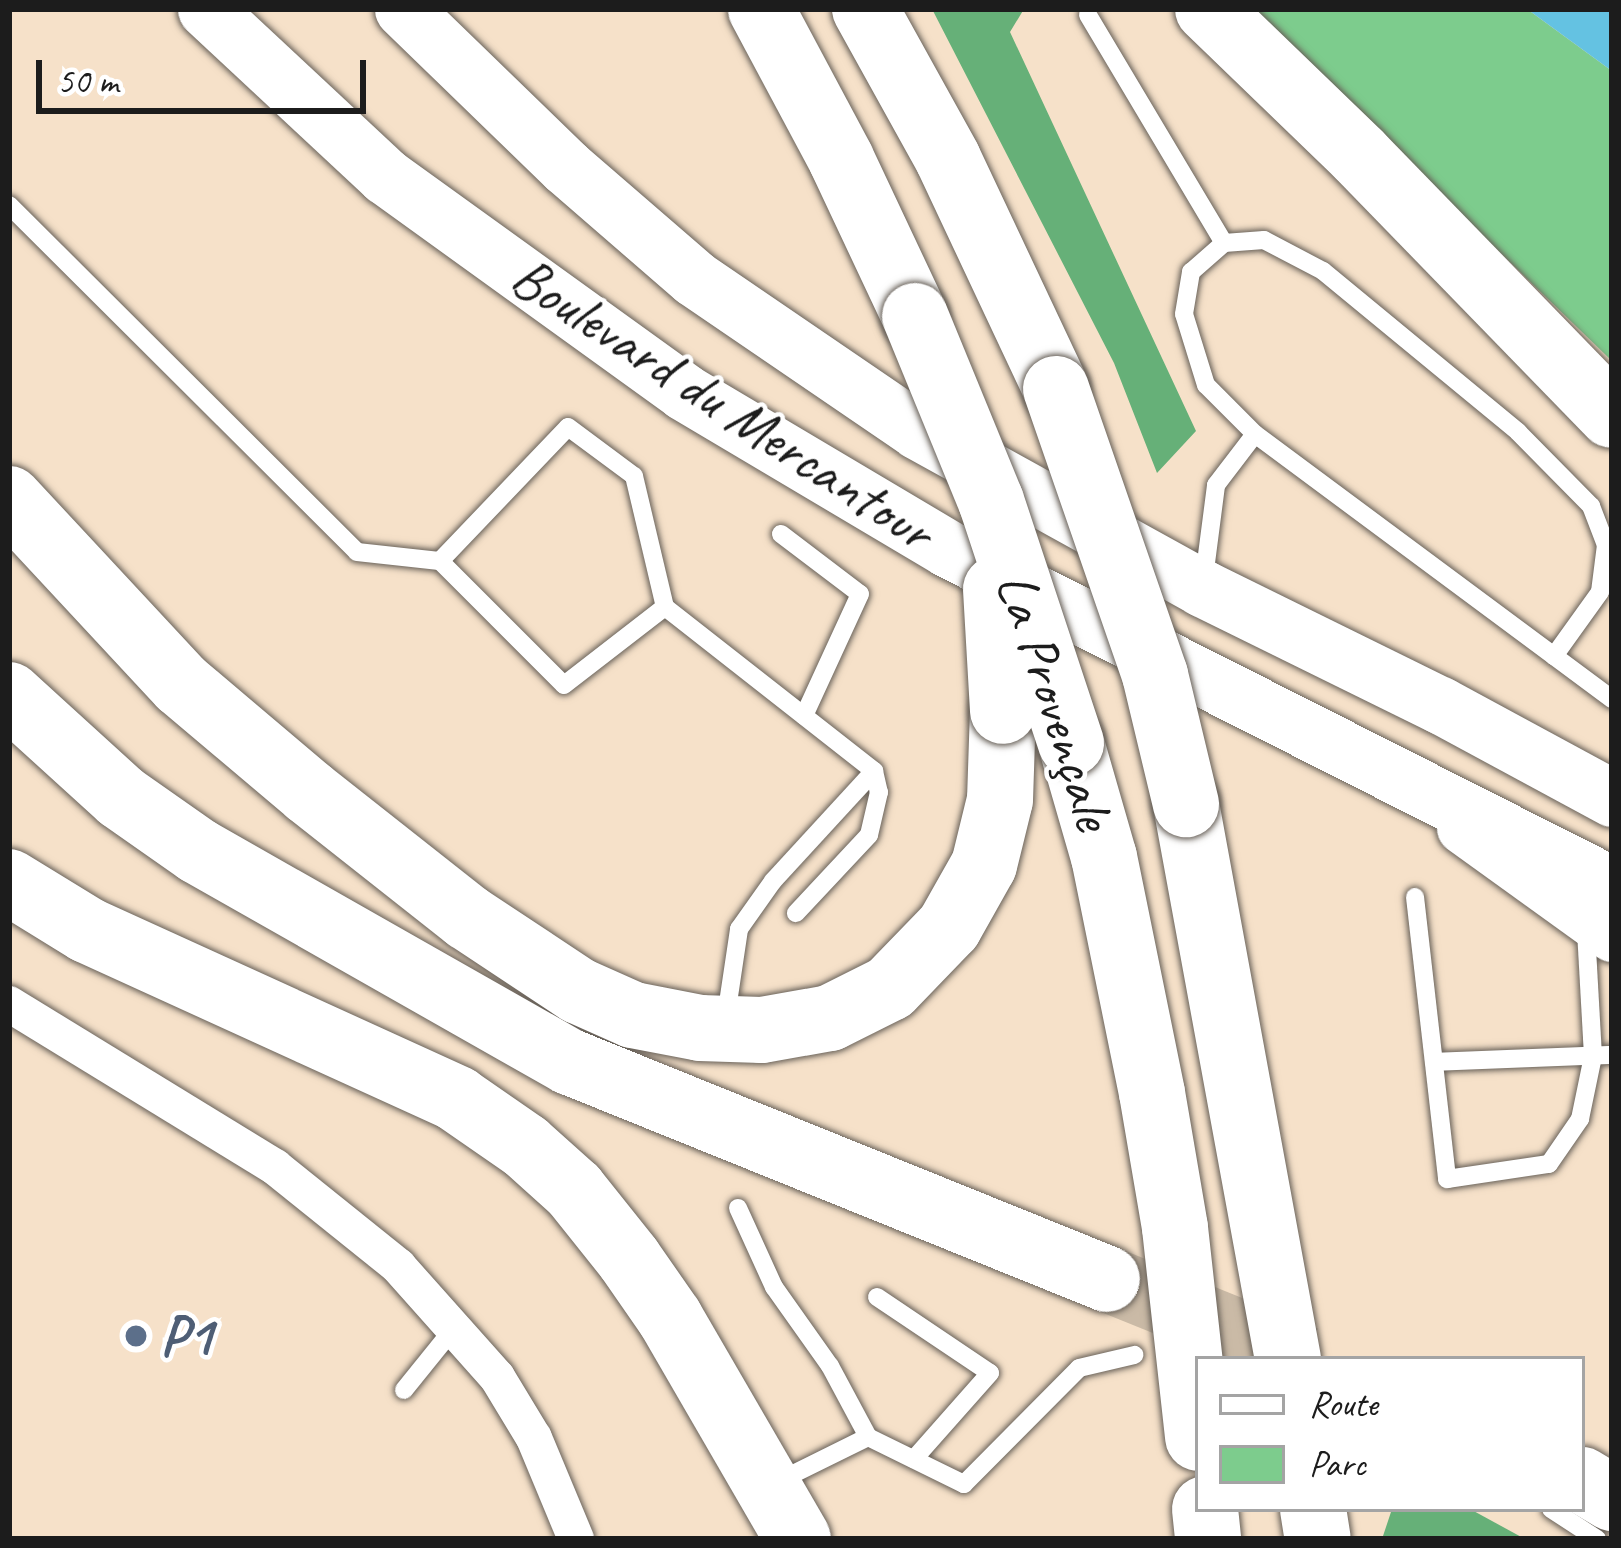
<!DOCTYPE html>
<meta charset="utf-8">
<style>
body{margin:0}
#map{position:relative;width:1621px;height:1548px;overflow:hidden;background:#f6e1c9;font-family:Caveat,sans-serif}
div>[style]{position:absolute}
.green>*{inset:0;background:#7dcc8d}
.forest>*{inset:0;background:#66b078}
.water>*{inset:0;background:#64c2e2}
.highway-tunnel>*{height:66px;margin-top:-33px;transform-origin:0;background:repeating-linear-gradient(90deg,#cabaa6 0 66px,transparent 0 99px)}
.roads{filter:drop-shadow(0 0 3px #686159) drop-shadow(0 0 3px #686159)}
.lane>*{height:18px;margin:-9px;padding:0 9px;transform-origin:9px;border-radius:9px;background:#fff}
.street>*{height:36px;margin:-18px;padding:0 18px;transform-origin:18px;border-radius:18px;background:#fff}
.secondary>*{height:51px;margin:-25.5px;padding:0 25.5px;transform-origin:25.5px;border-radius:25.5px;background:#fff}
.primary>*{height:57px;margin:-28.5px;padding:0 28.5px;transform-origin:28.5px;border-radius:28.5px;background:#fff}
.highway>*{height:66px;margin:-33px;padding:0 33px;transform-origin:33px;border-radius:33px;background:#fff}
.bridges{filter:drop-shadow(0 0 3px #686159) drop-shadow(0 0 3px #686159)}
.highway-bridge>*{height:66px;margin:-33px;padding:0 33px;transform-origin:33px;border-radius:33px;background:#fff}
.dots>*{width:33px;height:33px;translate:-50% -50%;box-sizing:border-box;border:6px solid #fff;border-radius:50%}
span{translate:-50% -50%;white-space:nowrap;text-align:center;line-height:1.15;-webkit-text-stroke:9px #fff;paint-order:stroke}
.street-label{font-size:57px;color:#1c1c1c}
.service-label{font-size:57px;color:#4e5e75;font-weight:700}
.left{translate:0 -50%;text-align:left}
.frame{position:absolute;inset:0;border:12px solid #1c1c1c;pointer-events:none}
.legend{position:absolute;left:1195px;top:1356px;width:390px;height:156px;box-sizing:border-box;background:#fff;border:3px solid #a4a4a4;margin:0;padding:15px 21px;list-style:none;font-size:36px;color:#1c1c1c}
.legend li{display:flex;align-items:center;gap:24px;height:60px}
.legend b{width:60px;border:3px solid #a4a4a4}
.scale{position:absolute;left:36px;top:60px;width:330px;height:54px;box-sizing:border-box;border:6px solid #1c1c1c;border-top:0;padding-left:15px;font-size:36px;line-height:42px;white-space:nowrap;color:#1c1c1c;-webkit-text-stroke:9px #fff;paint-order:stroke}
</style>
<div id="map">
<div class="green">
<div style="clip-path:polygon(1249px 9px,1527px 9px,1612px 71px,1612px 361px)"></div>
</div>
<div class="forest">
<div style="clip-path:polygon(932px 9px,1024px 9px,1010px 32px,1196px 431px,1157px 473px,1114px 363px)"></div>
<div style="clip-path:polygon(1392px 1509px,1470px 1509px,1525px 1539px,1382px 1539px)"></div>
</div>
<div class="water">
<div style="clip-path:polygon(1527px 9px,1612px 9px,1612px 71px)"></div>
</div>
<div class="highway-tunnel">
<div style="left:1107px;top:1279px;width:214px;rotate:22deg"></div>
</div>
<div class="roads">
<div class="lane">
<div style="left:1088px;top:15px;width:265px;rotate:59.2deg"></div>
<div style="left:9px;top:205px;width:491px;rotate:44.9deg"></div>
<div style="left:357px;top:552px;width:83px;rotate:6.2deg"></div>
<div style="left:440px;top:561px;width:175px;rotate:45deg"></div>
<div style="left:564px;top:685px;width:128px;rotate:-37.7deg"></div>
<div style="left:665px;top:607px;width:266px;rotate:38.1deg"></div>
<div style="left:874px;top:771px;width:22px;rotate:77deg"></div>
<div style="left:879px;top:792px;width:44px;rotate:103.1deg"></div>
<div style="left:869px;top:835px;width:107px;rotate:133.1deg"></div>
<div style="left:1255px;top:434px;width:69px;rotate:-135deg"></div>
<div style="left:1206px;top:385px;width:74px;rotate:-107.2deg"></div>
<div style="left:1184px;top:314px;width:43px;rotate:-80.5deg"></div>
<div style="left:1191px;top:272px;width:44px;rotate:-41.3deg"></div>
<div style="left:1224px;top:243px;width:40px;rotate:-4.3deg"></div>
<div style="left:1264px;top:240px;width:67px;rotate:27.7deg"></div>
<div style="left:1323px;top:271px;width:253px;rotate:39.5deg"></div>
<div style="left:1518px;top:432px;width:104px;rotate:45.4deg"></div>
<div style="left:1591px;top:506px;width:42px;rotate:69deg"></div>
<div style="left:1606px;top:545px;width:47px;rotate:97.3deg"></div>
<div style="left:1600px;top:592px;width:79px;rotate:125.7deg"></div>
<div style="left:781px;top:534px;width:99px;rotate:37.2deg"></div>
<div style="left:860px;top:594px;width:134px;rotate:114.7deg"></div>
<div style="left:440px;top:561px;width:185px;rotate:-46.3deg"></div>
<div style="left:568px;top:427px;width:82px;rotate:36.6deg"></div>
<div style="left:634px;top:476px;width:135px;rotate:76.7deg"></div>
<div style="left:1204px;top:578px;width:94px;rotate:-82.6deg"></div>
<div style="left:1216px;top:485px;width:64px;rotate:-52.6deg"></div>
<div style="left:1255px;top:434px;width:445px;rotate:36.6deg"></div>
<div style="left:1415px;top:897px;width:284px;rotate:83.5deg"></div>
<div style="left:1447px;top:1179px;width:103px;rotate:-8.4deg"></div>
<div style="left:1549px;top:1164px;width:55px;rotate:-55.4deg"></div>
<div style="left:1580px;top:1119px;width:64px;rotate:-78.3deg"></div>
<div style="left:1593px;top:1056px;width:126px;rotate:-93.2deg"></div>
<div style="left:728px;top:1003px;width:75px;rotate:-81.5deg"></div>
<div style="left:739px;top:929px;width:59px;rotate:-54.7deg"></div>
<div style="left:773px;top:881px;width:149px;rotate:-47.4deg"></div>
<div style="left:1434px;top:1062px;width:178px;rotate:-2.3deg"></div>
<div style="left:738px;top:1208px;width:87px;rotate:65.5deg"></div>
<div style="left:774px;top:1287px;width:97px;rotate:54.7deg"></div>
<div style="left:830px;top:1366px;width:81px;rotate:61.8deg"></div>
<div style="left:877px;top:1297px;width:136px;rotate:33.9deg"></div>
<div style="left:990px;top:1373px;width:115px;rotate:131.5deg"></div>
<div style="left:404px;top:1390px;width:80px;rotate:-51.1deg"></div>
<div style="left:779px;top:1481px;width:99px;rotate:-26.3deg"></div>
<div style="left:868px;top:1437px;width:107px;rotate:26.1deg"></div>
<div style="left:964px;top:1484px;width:163px;rotate:-45.2deg"></div>
<div style="left:1079px;top:1368px;width:57px;rotate:-13.3deg"></div>
<div style="left:1551px;top:1509px;width:55px;rotate:33.1deg"></div>
</div>
<div class="street">
<div style="left:9px;top:1004px;width:312px;rotate:31.5deg"></div>
<div style="left:275px;top:1167px;width:158px;rotate:38.8deg"></div>
<div style="left:398px;top:1266px;width:149px;rotate:48.3deg"></div>
<div style="left:497px;top:1377px;width:71px;rotate:58.8deg"></div>
<div style="left:534px;top:1438px;width:109px;rotate:67.4deg"></div>
</div>
<div class="secondary">
<div style="left:1462px;top:828px;width:185px;rotate:35.8deg"></div>
</div>
<div class="primary">
<div style="left:206px;top:9px;width:245px;rotate:43deg"></div>
<div style="left:385px;top:176px;width:369px;rotate:35.8deg"></div>
<div style="left:684px;top:392px;width:307px;rotate:30.7deg"></div>
<div style="left:948px;top:549px;width:744px;rotate:26.84deg"></div>
<div style="left:403px;top:9px;width:227px;rotate:44.1deg"></div>
<div style="left:566px;top:167px;width:169px;rotate:40.9deg"></div>
<div style="left:694px;top:278px;width:271px;rotate:34.3deg"></div>
<div style="left:918px;top:431px;width:325px;rotate:28.9deg"></div>
<div style="left:1202px;top:588px;width:265px;rotate:26.2deg"></div>
<div style="left:1440px;top:705px;width:196px;rotate:28.4deg"></div>
</div>
<div class="highway">
<div style="left:761px;top:9px;width:170px;rotate:61.9deg"></div>
<div style="left:841px;top:159px;width:174px;rotate:64.8deg"></div>
<div style="left:865px;top:9px;width:171px;rotate:61deg"></div>
<div style="left:948px;top:159px;width:254px;rotate:64.8deg"></div>
<div style="left:1208px;top:9px;width:211px;rotate:44deg"></div>
<div style="left:1360px;top:156px;width:361px;rotate:45.8deg"></div>
<div style="left:9px;top:499px;width:253px;rotate:47.1deg"></div>
<div style="left:181px;top:684px;width:169px;rotate:40.2deg"></div>
<div style="left:310px;top:793px;width:200px;rotate:38.3deg"></div>
<div style="left:467px;top:917px;width:134px;rotate:33.5deg"></div>
<div style="left:579px;top:991px;width:59px;rotate:24deg"></div>
<div style="left:633px;top:1015px;width:68px;rotate:11deg"></div>
<div style="left:700px;top:1028px;width:62px;rotate:1.8deg"></div>
<div style="left:762px;top:1030px;width:69px;rotate:-10deg"></div>
<div style="left:830px;top:1018px;width:67px;rotate:-26.6deg"></div>
<div style="left:890px;top:988px;width:85px;rotate:-46deg"></div>
<div style="left:949px;top:927px;width:71px;rotate:-60.6deg"></div>
<div style="left:984px;top:865px;width:67px;rotate:-76.2deg"></div>
<div style="left:1000px;top:800px;width:89px;rotate:-88.1deg"></div>
<div style="left:9px;top:695px;width:151px;rotate:42.3deg"></div>
<div style="left:121px;top:797px;width:94px;rotate:35deg"></div>
<div style="left:198px;top:851px;width:428px;rotate:29.6deg"></div>
<div style="left:570px;top:1062px;width:579px;rotate:22deg"></div>
<div style="left:1071px;top:743px;width:119px;rotate:73.9deg"></div>
<div style="left:1104px;top:857px;width:241px;rotate:78.5deg"></div>
<div style="left:1152px;top:1093px;width:137px;rotate:80.3deg"></div>
<div style="left:1175px;top:1228px;width:211px;rotate:83.7deg"></div>
<div style="left:1186px;top:804px;width:564px;rotate:79.59deg"></div>
<div style="left:9px;top:882px;width:92px;rotate:31.6deg"></div>
<div style="left:87px;top:930px;width:407px;rotate:24.5deg"></div>
<div style="left:457px;top:1099px;width:83px;rotate:34.7deg"></div>
<div style="left:525px;top:1146px;width:66px;rotate:41.9deg"></div>
<div style="left:574px;top:1190px;width:88px;rotate:51.4deg"></div>
<div style="left:629px;top:1259px;width:72px;rotate:55.2deg"></div>
<div style="left:670px;top:1318px;width:255px;rotate:59.9deg"></div>
<div style="left:1582px;top:1480px;width:35px;rotate:31deg"></div>
<div style="left:1205px;top:1509px;width:30px;rotate:84deg"></div>
<div style="left:1313px;top:1509px;width:30px;rotate:81deg"></div>
</div>
</div>
<div class="bridges">
<div class="highway-bridge">
<div style="left:915px;top:316px;width:200px;rotate:67.7deg"></div>
<div style="left:991px;top:501px;width:255px;rotate:71.7deg"></div>
<div style="left:1056px;top:389px;width:303px;rotate:70.9deg"></div>
<div style="left:1155px;top:675px;width:133px;rotate:76.5deg"></div>
<div style="left:996px;top:589px;width:122px;rotate:86.7deg"></div>
</div>
</div>
<div class="dots">
<div style="left:136px;top:1336px;background:#5c6f8a"></div>
</div>
<div class="street-label">
<span style="left:722px;top:404px;rotate:33deg">Boulevard du Mercantour</span>
<span style="left:1055px;top:701px;rotate:72deg">La Provençale</span>
</div>
<div class="service-label">
<span class="left" style="left:160px;top:1336px">P1</span>
</div>
<div class="frame"></div>
<ul class="legend">
<li><b style="height:15px;background:#fff"></b>Route</li>
<li><b style="height:33px;background:#7dcc8d"></b>Parc</li>
</ul>
<div class="scale">50 m</div>
</div>
